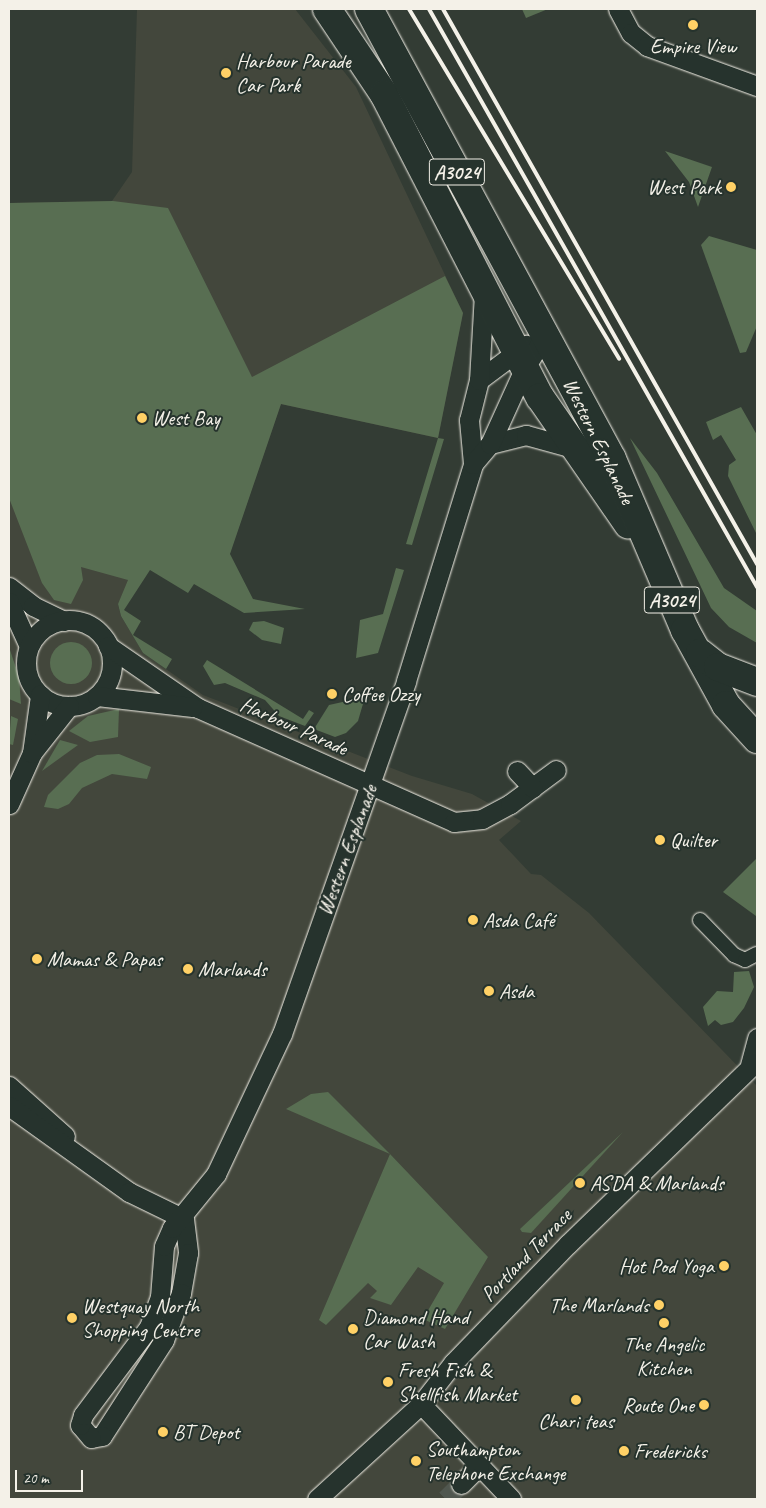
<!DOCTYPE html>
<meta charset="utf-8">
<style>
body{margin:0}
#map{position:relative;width:766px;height:1508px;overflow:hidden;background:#333c34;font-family:Caveat,sans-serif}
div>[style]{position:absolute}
.built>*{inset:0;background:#43473c}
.green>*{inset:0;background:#586e52}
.round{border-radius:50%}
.minor-tunnel>*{height:19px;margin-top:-9.5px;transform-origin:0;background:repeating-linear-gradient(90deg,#50574f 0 19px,transparent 0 28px)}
.roads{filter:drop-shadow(0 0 1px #f4f1e8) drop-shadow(0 0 1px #f4f1e8)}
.pedestrian>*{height:14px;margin:-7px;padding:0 7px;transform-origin:7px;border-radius:7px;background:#26332d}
.minor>*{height:19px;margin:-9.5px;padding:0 9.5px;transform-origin:9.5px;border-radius:9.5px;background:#26332d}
.minor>.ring{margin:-9.5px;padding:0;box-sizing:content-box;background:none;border:19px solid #26332d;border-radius:50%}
.primary>*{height:28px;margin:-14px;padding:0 14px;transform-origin:14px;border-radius:14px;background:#26332d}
.rail>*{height:4px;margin:-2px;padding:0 2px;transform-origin:2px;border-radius:2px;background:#f4f1e8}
.dots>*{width:14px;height:14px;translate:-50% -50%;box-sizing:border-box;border:2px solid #26332d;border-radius:50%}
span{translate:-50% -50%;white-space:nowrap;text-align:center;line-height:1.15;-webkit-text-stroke:4px #26332d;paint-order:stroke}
.shield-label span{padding:1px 4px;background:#26332d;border:1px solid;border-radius:4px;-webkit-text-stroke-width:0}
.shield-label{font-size:20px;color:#f4f1e8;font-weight:700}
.poi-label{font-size:21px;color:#f4f1e8}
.left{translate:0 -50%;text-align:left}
.right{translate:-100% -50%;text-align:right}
.street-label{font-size:21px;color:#f4f1e8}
.frame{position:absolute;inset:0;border:10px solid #f4f1e8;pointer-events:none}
.scale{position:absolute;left:15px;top:1470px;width:68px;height:22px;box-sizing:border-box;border:2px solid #f4f1e8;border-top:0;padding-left:6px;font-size:15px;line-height:18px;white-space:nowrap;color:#f4f1e8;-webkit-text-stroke:4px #26332d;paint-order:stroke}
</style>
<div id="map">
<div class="built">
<div style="clip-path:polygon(137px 9px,295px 9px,356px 87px,463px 313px,438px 438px,281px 404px,218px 588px,154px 565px,118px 604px,121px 616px,143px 653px,203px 695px,412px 776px,472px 794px,521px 821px,499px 840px,531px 874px,541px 875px,589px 913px,757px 1086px,757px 1499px,9px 1499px,9px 203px,112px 201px,132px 172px)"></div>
</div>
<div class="green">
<div style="clip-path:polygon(522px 9px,548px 9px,526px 18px)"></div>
<div style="clip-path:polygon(665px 151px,712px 167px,698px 207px,689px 182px)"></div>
<div style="clip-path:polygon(113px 201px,168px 208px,252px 377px,445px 276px,463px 313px,438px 438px,444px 439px,412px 545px,406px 544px,438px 438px,281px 404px,230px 554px,253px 599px,305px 609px,244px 613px,194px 584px,188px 593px,150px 570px,124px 610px,141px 621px,133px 635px,172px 659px,166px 669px,143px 653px,121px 616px,118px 604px,128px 580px,81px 567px,83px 580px,71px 604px,54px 600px,42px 583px,9px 498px,9px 203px)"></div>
<div style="clip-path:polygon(709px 236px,757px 250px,757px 326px,746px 352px,740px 353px,701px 245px)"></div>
<div style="clip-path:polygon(741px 407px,757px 435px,757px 535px,728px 476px,729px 465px,736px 460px,721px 435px,713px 440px,706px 422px)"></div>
<div style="clip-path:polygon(630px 438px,657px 473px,724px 588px,757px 611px,757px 643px,729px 627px,711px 608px)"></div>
<div style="clip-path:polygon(396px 568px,404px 570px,378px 653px,356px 658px,360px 620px,383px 614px)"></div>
<div style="clip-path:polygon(264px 621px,284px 628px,281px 644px,262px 640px,249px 630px,253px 622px)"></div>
<div class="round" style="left:50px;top:642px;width:42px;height:42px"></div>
<div style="clip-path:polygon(9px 647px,19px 677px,21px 704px,9px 699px)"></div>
<div style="clip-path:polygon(207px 660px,303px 719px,309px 710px,314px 713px,305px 726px,279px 716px,265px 700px,225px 683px,214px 685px,203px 666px)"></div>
<div style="clip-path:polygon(365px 697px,358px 721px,346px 733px,335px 737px,314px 729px,329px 705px)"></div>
<div style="clip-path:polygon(119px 709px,118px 737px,90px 742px,69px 731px,88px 716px)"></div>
<div style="clip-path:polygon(11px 716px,18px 719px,13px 745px,9px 744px)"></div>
<div style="clip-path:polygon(60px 740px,78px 745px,42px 771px)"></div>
<div style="clip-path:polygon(119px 754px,151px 767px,147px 779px,112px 774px,82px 788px,69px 804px,58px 809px,44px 807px,48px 795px,80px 763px,97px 755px)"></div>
<div style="clip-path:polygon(757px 858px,757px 916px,756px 916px,723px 892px)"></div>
<div style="clip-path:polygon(749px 971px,754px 987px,744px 1008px,733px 1022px,721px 1025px,715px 1020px,708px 1026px,703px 1007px,717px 991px,733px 992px,734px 972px)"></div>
<div style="clip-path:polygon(328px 1092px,390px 1154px,488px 1257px,445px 1329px,423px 1319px,444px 1283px,418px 1267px,391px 1305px,370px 1298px,377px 1291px,368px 1283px,326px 1325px,319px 1320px,390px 1154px,286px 1109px,311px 1094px)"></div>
<div style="clip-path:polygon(623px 1132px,531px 1233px,522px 1232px,520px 1229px)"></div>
</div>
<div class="minor-tunnel">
<div style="left:446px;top:1499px;width:21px;rotate:-45deg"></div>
</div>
<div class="roads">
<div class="pedestrian">
<div style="left:700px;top:920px;width:49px;rotate:45.8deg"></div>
<div style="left:734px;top:955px;width:12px;rotate:24deg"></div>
<div style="left:745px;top:960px;width:13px;rotate:-27deg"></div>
</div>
<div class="minor">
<div style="left:618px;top:9px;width:27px;rotate:62deg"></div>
<div style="left:631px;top:33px;width:21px;rotate:39deg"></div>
<div style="left:647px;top:46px;width:117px;rotate:20deg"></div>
<div style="left:479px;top:380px;width:59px;rotate:-36.7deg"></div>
<div style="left:490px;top:444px;width:37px;rotate:-14deg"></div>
<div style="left:526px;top:435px;width:49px;rotate:15.5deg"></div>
<div style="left:473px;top:464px;width:44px;rotate:-95.2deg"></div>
<div style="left:469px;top:420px;width:41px;rotate:-76deg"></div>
<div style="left:479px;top:380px;width:88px;rotate:-86.7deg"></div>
<div style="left:9px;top:587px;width:31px;rotate:38deg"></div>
<div style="left:33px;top:606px;width:34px;rotate:26deg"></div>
<div style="left:9px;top:602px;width:48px;rotate:65.6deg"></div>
<div class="ring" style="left:26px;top:620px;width:67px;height:67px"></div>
<div style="left:108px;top:646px;width:109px;rotate:34.6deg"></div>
<div style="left:198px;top:708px;width:280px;rotate:24deg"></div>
<div style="left:454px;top:822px;width:28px;rotate:-6deg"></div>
<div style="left:482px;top:819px;width:32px;rotate:-28deg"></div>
<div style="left:510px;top:804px;width:57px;rotate:-36.5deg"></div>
<div style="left:97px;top:696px;width:96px;rotate:6.6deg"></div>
<div style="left:32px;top:753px;width:59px;rotate:-82.1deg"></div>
<div style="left:517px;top:771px;width:23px;rotate:47deg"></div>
<div style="left:9px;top:804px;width:56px;rotate:-65.7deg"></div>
<div style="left:32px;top:753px;width:60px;rotate:-51.8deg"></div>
<div style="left:750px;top:1065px;width:28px;rotate:-75deg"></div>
<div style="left:9px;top:1086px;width:75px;rotate:41.8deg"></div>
<div style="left:9px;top:1106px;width:148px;rotate:35.6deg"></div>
<div style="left:129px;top:1192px;width:61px;rotate:26.1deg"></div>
<div style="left:184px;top:1219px;width:34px;rotate:83deg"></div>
<div style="left:188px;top:1253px;width:41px;rotate:99.9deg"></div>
<div style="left:181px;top:1293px;width:50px;rotate:109.9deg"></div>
<div style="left:164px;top:1340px;width:114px;rotate:122.9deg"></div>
<div style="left:102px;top:1436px;width:11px;rotate:170deg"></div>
<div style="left:91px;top:1438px;width:17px;rotate:-130deg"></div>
<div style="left:80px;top:1425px;width:10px;rotate:-73deg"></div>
<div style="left:83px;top:1415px;width:110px;rotate:-53.1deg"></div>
<div style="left:149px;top:1327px;width:32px;rotate:-70deg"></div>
<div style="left:160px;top:1297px;width:51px;rotate:-85.5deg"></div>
<div style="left:164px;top:1246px;width:20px;rotate:-66deg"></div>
<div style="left:172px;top:1228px;width:70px;rotate:-50.8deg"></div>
<div style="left:216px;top:1174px;width:155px;rotate:-64.8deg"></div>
<div style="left:282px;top:1034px;width:374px;rotate:-70.6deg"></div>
<div style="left:406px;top:681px;width:227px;rotate:-72.8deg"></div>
<div style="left:473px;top:464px;width:26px;rotate:-50deg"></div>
<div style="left:490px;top:444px;width:82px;rotate:-65.6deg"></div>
<div style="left:524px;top:369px;width:39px;rotate:-58deg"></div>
<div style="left:421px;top:1404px;width:131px;rotate:46.5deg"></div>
<div style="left:461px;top:1484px;width:25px;rotate:-45deg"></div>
<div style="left:317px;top:1499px;width:141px;rotate:-42.4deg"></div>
<div style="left:421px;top:1404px;width:52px;rotate:-52deg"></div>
<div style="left:453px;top:1363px;width:165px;rotate:-46deg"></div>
<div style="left:568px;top:1244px;width:263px;rotate:-44.1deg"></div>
</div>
<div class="primary">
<div style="left:327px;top:9px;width:102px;rotate:56.2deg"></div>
<div style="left:384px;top:94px;width:341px;rotate:62.8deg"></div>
<div style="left:540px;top:397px;width:155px;rotate:55.3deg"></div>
<div style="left:369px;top:9px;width:511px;rotate:61.63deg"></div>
<div style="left:612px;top:459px;width:186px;rotate:66.9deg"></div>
<div style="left:685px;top:630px;width:85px;rotate:61.3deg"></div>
<div style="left:726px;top:705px;width:46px;rotate:47.6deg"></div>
<div style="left:700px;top:653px;width:23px;rotate:38deg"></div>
<div style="left:718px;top:667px;width:42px;rotate:21deg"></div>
</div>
</div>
<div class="rail">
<div style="left:409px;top:9px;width:408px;rotate:59deg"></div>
<div style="left:429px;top:9px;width:665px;rotate:60.43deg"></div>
<div style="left:443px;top:9px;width:638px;rotate:60.5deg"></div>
</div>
<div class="dots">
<div style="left:693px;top:25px;background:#ffd166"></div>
<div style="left:226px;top:73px;background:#ffd166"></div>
<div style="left:731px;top:187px;background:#ffd166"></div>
<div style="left:142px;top:418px;background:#ffd166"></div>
<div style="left:332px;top:694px;background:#ffd166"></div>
<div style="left:660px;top:840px;background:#ffd166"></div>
<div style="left:473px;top:920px;background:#ffd166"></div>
<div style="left:37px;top:959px;background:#ffd166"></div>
<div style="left:188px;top:969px;background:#ffd166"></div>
<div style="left:489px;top:991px;background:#ffd166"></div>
<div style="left:580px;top:1183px;background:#ffd166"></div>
<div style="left:724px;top:1266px;background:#ffd166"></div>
<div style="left:659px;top:1305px;background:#ffd166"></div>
<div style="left:72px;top:1318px;background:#ffd166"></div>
<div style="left:664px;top:1323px;background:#ffd166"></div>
<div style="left:353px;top:1329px;background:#ffd166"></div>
<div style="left:388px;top:1382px;background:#ffd166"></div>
<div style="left:576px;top:1400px;background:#ffd166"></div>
<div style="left:704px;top:1405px;background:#ffd166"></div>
<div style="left:163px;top:1432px;background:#ffd166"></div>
<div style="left:624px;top:1451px;background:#ffd166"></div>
<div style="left:416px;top:1461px;background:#ffd166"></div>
</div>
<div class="shield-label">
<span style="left:457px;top:172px">A3024</span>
<span style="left:672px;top:600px">A3024</span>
</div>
<div class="poi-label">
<span style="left:693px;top:46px">Empire View</span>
<span class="left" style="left:236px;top:73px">Harbour Parade<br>Car Park</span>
<span class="right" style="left:721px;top:187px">West Park</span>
<span class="left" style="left:152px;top:418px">West Bay</span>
<span class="left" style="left:342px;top:694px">Coffee Ozzy</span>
<span class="left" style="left:670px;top:840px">Quilter</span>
<span class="left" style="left:483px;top:920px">Asda Café</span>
<span class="left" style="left:47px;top:959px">Mamas &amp; Papas</span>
<span class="left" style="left:198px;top:969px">Marlands</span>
<span class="left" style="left:499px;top:991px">Asda</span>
<span class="left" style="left:590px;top:1183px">ASDA &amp; Marlands</span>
<span class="right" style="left:714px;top:1266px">Hot Pod Yoga</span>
<span class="right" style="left:649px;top:1305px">The Marlands</span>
<span class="left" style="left:82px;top:1318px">Westquay North<br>Shopping Centre</span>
<span class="left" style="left:363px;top:1329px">Diamond Hand<br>Car Wash</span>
<span style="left:664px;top:1356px">The Angelic<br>Kitchen</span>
<span class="left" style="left:398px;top:1382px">Fresh Fish &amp;<br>Shellfish Market</span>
<span class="right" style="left:694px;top:1405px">Route One</span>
<span style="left:576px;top:1421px">Chari teas</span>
<span class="left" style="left:173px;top:1432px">BT Depot</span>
<span class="left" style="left:426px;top:1461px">Southampton<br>Telephone Exchange</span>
<span class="left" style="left:634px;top:1451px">Fredericks</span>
</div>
<div class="street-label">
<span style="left:599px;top:441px;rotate:64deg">Western Esplanade</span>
<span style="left:294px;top:726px;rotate:24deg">Harbour Parade</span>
<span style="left:347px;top:850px;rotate:-70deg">Western Esplanade</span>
<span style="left:526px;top:1255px;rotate:-46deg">Portland Terrace</span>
</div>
<div class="frame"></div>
<div class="scale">20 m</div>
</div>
